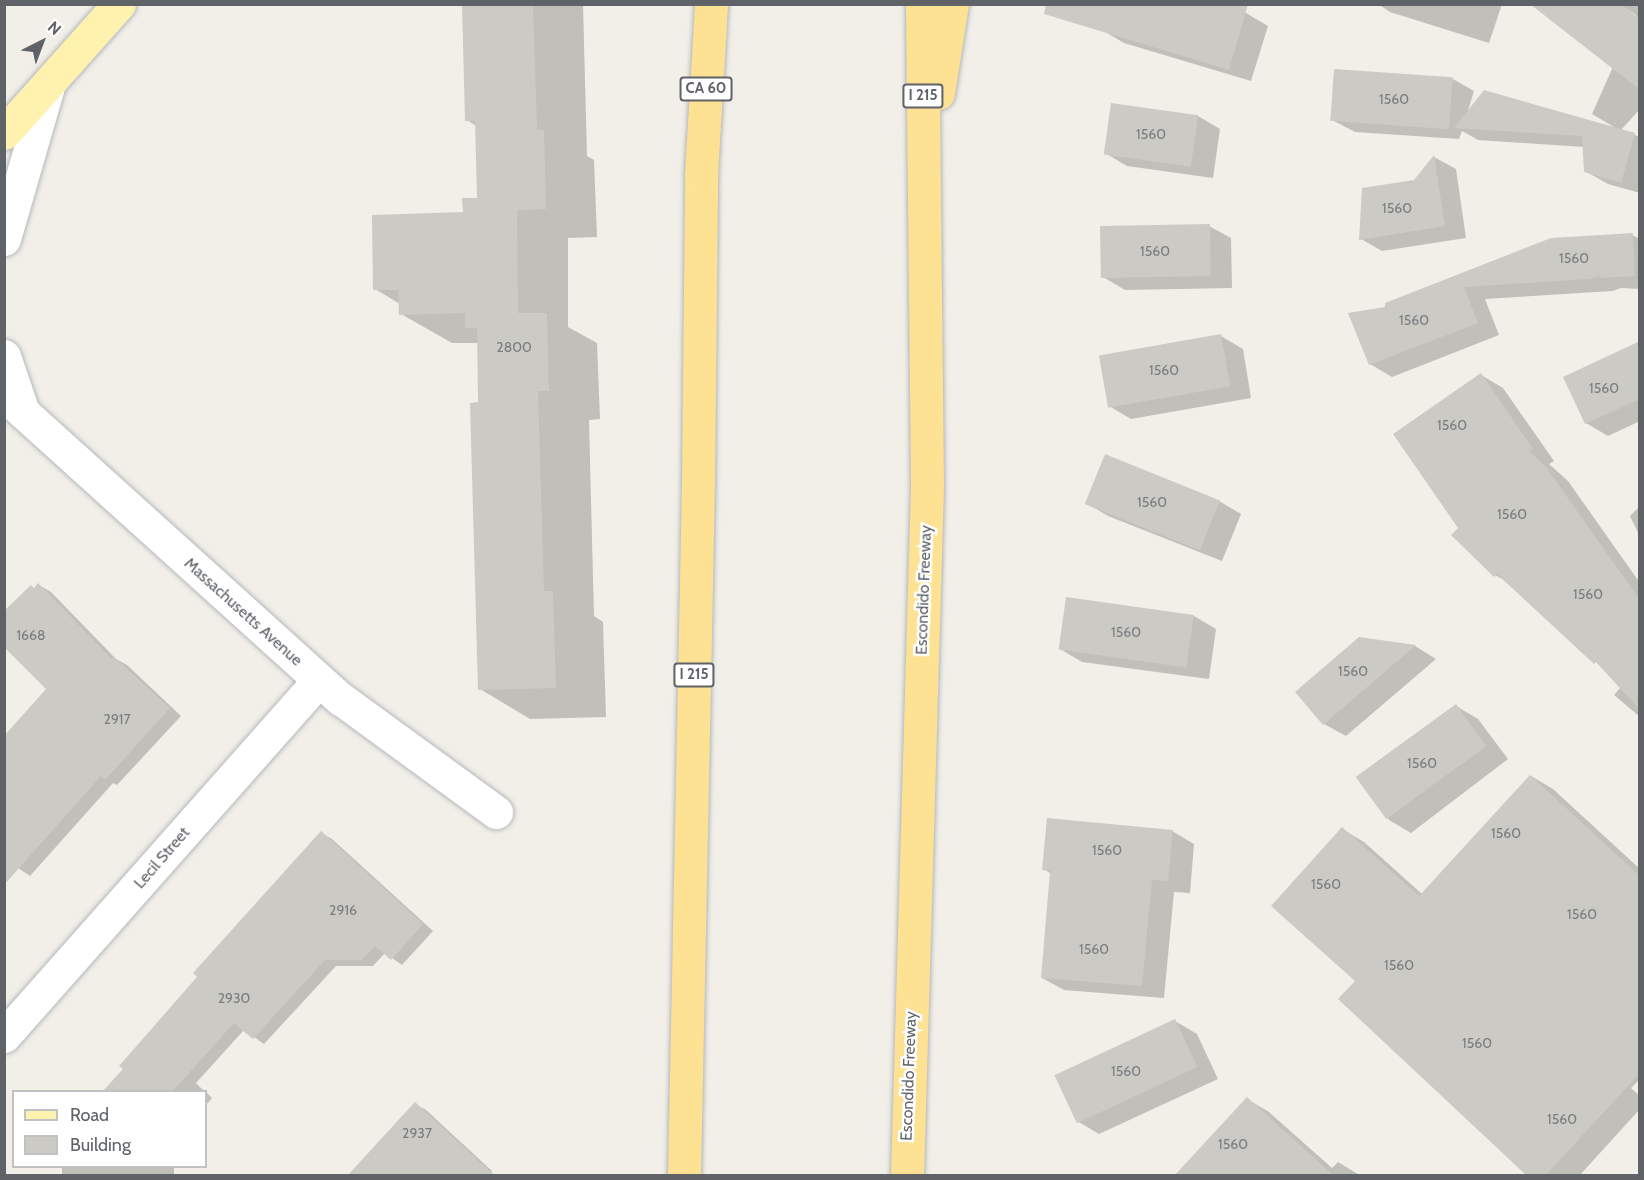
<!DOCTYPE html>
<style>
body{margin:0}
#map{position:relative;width:1644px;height:1180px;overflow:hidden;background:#f1efe8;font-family:Cabin,sans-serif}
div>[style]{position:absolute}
.shadow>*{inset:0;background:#0003;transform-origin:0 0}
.building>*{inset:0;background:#cccac5;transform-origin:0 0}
.roads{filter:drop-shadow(0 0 2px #b5b8bc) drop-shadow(0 0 2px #b5b8bc)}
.minor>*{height:33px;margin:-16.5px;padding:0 16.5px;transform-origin:16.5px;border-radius:16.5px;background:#fff}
.major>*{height:33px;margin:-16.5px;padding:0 16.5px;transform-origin:16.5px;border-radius:16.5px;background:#fff2af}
.highway>*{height:33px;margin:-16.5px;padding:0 16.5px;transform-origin:16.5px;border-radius:16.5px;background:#fde293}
span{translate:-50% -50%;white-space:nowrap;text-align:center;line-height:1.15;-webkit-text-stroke:5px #fff;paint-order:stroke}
.number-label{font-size:14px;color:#7a7d7f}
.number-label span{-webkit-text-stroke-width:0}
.shield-label span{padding:2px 4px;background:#fff;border:2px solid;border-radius:4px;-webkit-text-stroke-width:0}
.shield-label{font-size:15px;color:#5f6368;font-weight:700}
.street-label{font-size:16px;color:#5f6368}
.frame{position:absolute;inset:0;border:6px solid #5f6368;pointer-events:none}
.legend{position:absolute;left:12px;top:1090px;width:195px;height:78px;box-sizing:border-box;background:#fff;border:2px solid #bfc1c3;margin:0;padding:8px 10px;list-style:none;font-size:18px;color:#5f6368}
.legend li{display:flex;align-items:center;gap:12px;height:30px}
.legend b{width:30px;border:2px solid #bfc1c3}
.north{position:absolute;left:12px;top:12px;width:60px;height:60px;-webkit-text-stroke:4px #fff;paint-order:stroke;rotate:42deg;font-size:16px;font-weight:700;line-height:24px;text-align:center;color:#5f6368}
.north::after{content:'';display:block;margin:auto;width:21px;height:27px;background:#5f6368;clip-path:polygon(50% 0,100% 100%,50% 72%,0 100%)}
</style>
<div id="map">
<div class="shadow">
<div style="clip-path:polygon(463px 4px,583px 4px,587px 156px,594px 160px,597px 237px,568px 238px,568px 327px,597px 343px,600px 419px,589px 420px,594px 616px,603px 622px,606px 717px,530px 719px,480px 689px,478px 343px,452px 343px,401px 314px,400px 304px,375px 289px,479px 200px,476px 126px,467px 120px)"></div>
<div style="clip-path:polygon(1217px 4px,1246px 13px,1268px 26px,1251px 81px,1124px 43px,1102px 30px)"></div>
<div style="clip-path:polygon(1378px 4px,1502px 4px,1489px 43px,1390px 12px)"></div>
<div style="clip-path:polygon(1619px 4px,1640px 4px,1640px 109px,1621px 130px,1640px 137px,1640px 193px,1608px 184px,1585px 171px,1584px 147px,1478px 140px,1462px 131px,1459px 139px,1355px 132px,1332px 120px,1335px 71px,1453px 79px,1474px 91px,1467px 114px,1614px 127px,1592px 114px,1636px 15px)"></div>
<div style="clip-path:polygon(1198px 116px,1220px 129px,1213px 178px,1127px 166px,1105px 153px)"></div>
<div style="clip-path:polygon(1434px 157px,1456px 169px,1466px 238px,1382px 251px,1361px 239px,1415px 181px)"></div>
<div style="clip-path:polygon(1209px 226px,1231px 238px,1232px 288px,1125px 290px,1103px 277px)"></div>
<div style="clip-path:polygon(1632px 235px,1640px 239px,1640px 289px,1621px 288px,1613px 291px,1485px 299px,1499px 335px,1392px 377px,1370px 364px,1387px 308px)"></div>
<div style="clip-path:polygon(1221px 336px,1243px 349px,1251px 398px,1131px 419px,1109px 406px)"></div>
<div style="clip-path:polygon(1640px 343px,1640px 421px,1608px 436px,1586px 423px)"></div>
<div style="clip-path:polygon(1481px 375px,1503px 388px,1554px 461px,1549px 464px,1568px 481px,1640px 583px,1640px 717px,1614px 695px,1621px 687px,1602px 667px,1511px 584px,1495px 575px,1460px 528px)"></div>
<div style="clip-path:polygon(1219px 501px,1241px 514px,1222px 561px,1108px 516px,1086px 503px)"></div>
<div style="clip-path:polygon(1640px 506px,1640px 537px,1630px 516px)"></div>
<div style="clip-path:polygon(39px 585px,51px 592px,116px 659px,127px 665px,181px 716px,117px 785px,113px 783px,30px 876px,12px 864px,48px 689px,35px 589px)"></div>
<div style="clip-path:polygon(1194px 616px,1216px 629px,1209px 679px,1082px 662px,1060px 649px)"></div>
<div style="clip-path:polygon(1360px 639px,1415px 646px,1436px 659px,1346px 736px,1324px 724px)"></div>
<div style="clip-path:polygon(1456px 706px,1478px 719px,1508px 759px,1411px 833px,1389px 820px,1359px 780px)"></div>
<div style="clip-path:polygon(1531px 776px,1553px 789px,1640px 869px,1640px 1079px,1631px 1088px,1640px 1096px,1640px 1109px,1579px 1176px,1529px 1176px,1357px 981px,1342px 829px,1364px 842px,1422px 894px)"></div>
<div style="clip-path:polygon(1172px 831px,1194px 844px,1190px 893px,1174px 892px,1164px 998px,1064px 990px,1042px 978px,1051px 874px,1044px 869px)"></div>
<div style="clip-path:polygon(321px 833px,332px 839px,433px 931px,402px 965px,385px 953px,373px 966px,336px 966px,264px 1044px,244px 1030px,196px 1083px,205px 1092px,104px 1092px)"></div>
<div style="clip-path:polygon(1175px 1021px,1197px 1034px,1218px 1079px,1099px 1134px,1077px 1121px)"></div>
<div style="clip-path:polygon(206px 1092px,212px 1098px,206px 1105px)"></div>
<div style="clip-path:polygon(1247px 1099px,1269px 1112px,1332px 1168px,1338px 1162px,1361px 1176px,1203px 1176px)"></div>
<div style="clip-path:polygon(415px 1104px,426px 1110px,492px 1171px,488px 1176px)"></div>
<div style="left:62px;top:1166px;width:112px;height:13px"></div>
</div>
<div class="building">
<div style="clip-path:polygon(462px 4px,533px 4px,537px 130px,544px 130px,546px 209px,517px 210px,518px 313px,547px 313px,549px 391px,538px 391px,544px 591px,553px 591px,556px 688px,478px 690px,470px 403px,478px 402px,477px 328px,465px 328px,465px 313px,399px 315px,398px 290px,373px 290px,372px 215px,463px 212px,462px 198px,477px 198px,475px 121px,465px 121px)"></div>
<div style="clip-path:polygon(1046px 4px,1248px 4px,1229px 70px,1044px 14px)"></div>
<div style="clip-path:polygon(1530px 4px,1621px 4px,1640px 19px,1640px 90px)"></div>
<div style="left:1334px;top:69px;width:119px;height:52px;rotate:4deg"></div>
<div style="clip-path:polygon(1484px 90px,1635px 133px,1621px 183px,1584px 172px,1582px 136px,1454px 128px)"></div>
<div style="left:1111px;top:103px;width:88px;height:52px;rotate:8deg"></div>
<div style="clip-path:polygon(1434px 155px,1445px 226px,1359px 240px,1362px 188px,1414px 180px)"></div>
<div style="left:1210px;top:224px;width:52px;height:110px;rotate:89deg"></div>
<div style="clip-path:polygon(1633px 233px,1635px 276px,1601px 278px,1600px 275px,1590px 279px,1464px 287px,1478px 323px,1369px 365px,1348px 313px,1385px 307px,1385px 303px,1551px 238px)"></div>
<div style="left:1221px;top:334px;width:53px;height:124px;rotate:80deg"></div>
<div style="clip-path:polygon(1640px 341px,1640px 399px,1585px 424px,1563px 377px)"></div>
<div style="clip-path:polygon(1481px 373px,1533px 449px,1529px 451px,1546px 467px,1640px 600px,1640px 710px,1596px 662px,1594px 664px,1497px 574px,1494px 577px,1451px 535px,1458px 528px,1393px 434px)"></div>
<div style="left:1105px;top:454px;width:124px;height:54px;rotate:22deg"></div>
<div style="clip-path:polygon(38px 583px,112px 659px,114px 657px,170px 708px,105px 780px,101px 776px,4px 885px,4px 736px,46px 689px,4px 647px,4px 611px,31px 585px,34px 588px)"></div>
<div style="left:1066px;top:597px;width:129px;height:53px;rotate:8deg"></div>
<div style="clip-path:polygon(1359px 637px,1416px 645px,1323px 725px,1295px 692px)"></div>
<div style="left:1456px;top:704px;width:52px;height:124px;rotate:54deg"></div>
<div style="clip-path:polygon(1530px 775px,1640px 876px,1640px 1073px,1545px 1176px,1527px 1176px,1338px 999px,1355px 981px,1271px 906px,1342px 827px,1419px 896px)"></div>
<div style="clip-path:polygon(1047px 818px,1173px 830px,1168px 881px,1152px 880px,1142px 986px,1041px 978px,1050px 871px,1042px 870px)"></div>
<div style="clip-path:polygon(321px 831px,423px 924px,391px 960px,375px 946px,362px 960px,325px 960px,253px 1039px,234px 1023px,172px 1092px,102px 1092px,123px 1069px,119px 1066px,197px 977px,193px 973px)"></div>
<div style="left:1175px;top:1019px;width:53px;height:133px;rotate:65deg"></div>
<div style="clip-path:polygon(1247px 1097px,1334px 1176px,1174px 1176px)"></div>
<div style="clip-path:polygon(415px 1102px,495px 1176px,347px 1176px)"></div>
</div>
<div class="roads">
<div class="minor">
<div style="left:4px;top:239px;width:162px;rotate:-73.9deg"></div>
<div style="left:4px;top:356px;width:59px;rotate:71.3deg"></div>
<div style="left:4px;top:395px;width:454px;rotate:42.1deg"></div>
<div style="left:341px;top:699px;width:192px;rotate:36.1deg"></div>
<div style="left:4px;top:1036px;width:475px;rotate:-48.5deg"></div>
</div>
<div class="major">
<div style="left:4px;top:133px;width:173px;rotate:-48.3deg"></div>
</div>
<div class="highway">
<div style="left:938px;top:93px;width:90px;rotate:-81.1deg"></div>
<div style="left:684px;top:1176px;width:694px;rotate:-88.84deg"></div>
<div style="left:698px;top:482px;width:308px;rotate:-89.4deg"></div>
<div style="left:701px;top:174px;width:170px;rotate:-86.6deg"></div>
<div style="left:907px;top:1176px;width:692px;rotate:-88.34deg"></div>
<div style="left:927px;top:484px;width:480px;rotate:-90.6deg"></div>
</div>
</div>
<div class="number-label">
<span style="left:1394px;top:99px">1560</span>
<span style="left:1151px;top:134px">1560</span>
<span style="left:1397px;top:208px">1560</span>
<span style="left:1155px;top:251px">1560</span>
<span style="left:1574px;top:258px">1560</span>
<span style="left:1414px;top:320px">1560</span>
<span style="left:514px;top:347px">2800</span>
<span style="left:1164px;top:370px">1560</span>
<span style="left:1604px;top:388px">1560</span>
<span style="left:1452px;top:425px">1560</span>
<span style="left:1152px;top:502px">1560</span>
<span style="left:1512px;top:514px">1560</span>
<span style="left:1588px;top:594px">1560</span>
<span style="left:1126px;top:632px">1560</span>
<span style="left:31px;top:635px">1668</span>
<span style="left:1353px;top:671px">1560</span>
<span style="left:117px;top:719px">2917</span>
<span style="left:1422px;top:763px">1560</span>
<span style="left:1506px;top:833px">1560</span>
<span style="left:1107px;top:850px">1560</span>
<span style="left:1326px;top:884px">1560</span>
<span style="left:343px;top:910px">2916</span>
<span style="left:1582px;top:914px">1560</span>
<span style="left:1094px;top:949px">1560</span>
<span style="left:1399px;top:965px">1560</span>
<span style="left:234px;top:998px">2930</span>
<span style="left:1477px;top:1043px">1560</span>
<span style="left:1126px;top:1071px">1560</span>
<span style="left:1562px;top:1119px">1560</span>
<span style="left:417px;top:1133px">2937</span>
<span style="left:1233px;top:1144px">1560</span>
</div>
<div class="shield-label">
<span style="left:706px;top:89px">CA 60</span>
<span style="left:923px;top:96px">I 215</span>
<span style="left:694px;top:675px">I 215</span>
</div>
<div class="street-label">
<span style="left:924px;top:590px;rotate:-88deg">Escondido Freeway</span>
<span style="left:243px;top:612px;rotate:42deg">Massachusetts Avenue</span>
<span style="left:162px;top:858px;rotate:-49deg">Lecil Street</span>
<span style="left:909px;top:1076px;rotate:-88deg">Escondido Freeway</span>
</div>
<div class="frame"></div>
<ul class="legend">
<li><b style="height:8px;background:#fff2af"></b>Road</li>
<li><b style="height:16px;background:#cccac5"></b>Building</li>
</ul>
<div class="north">N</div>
</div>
